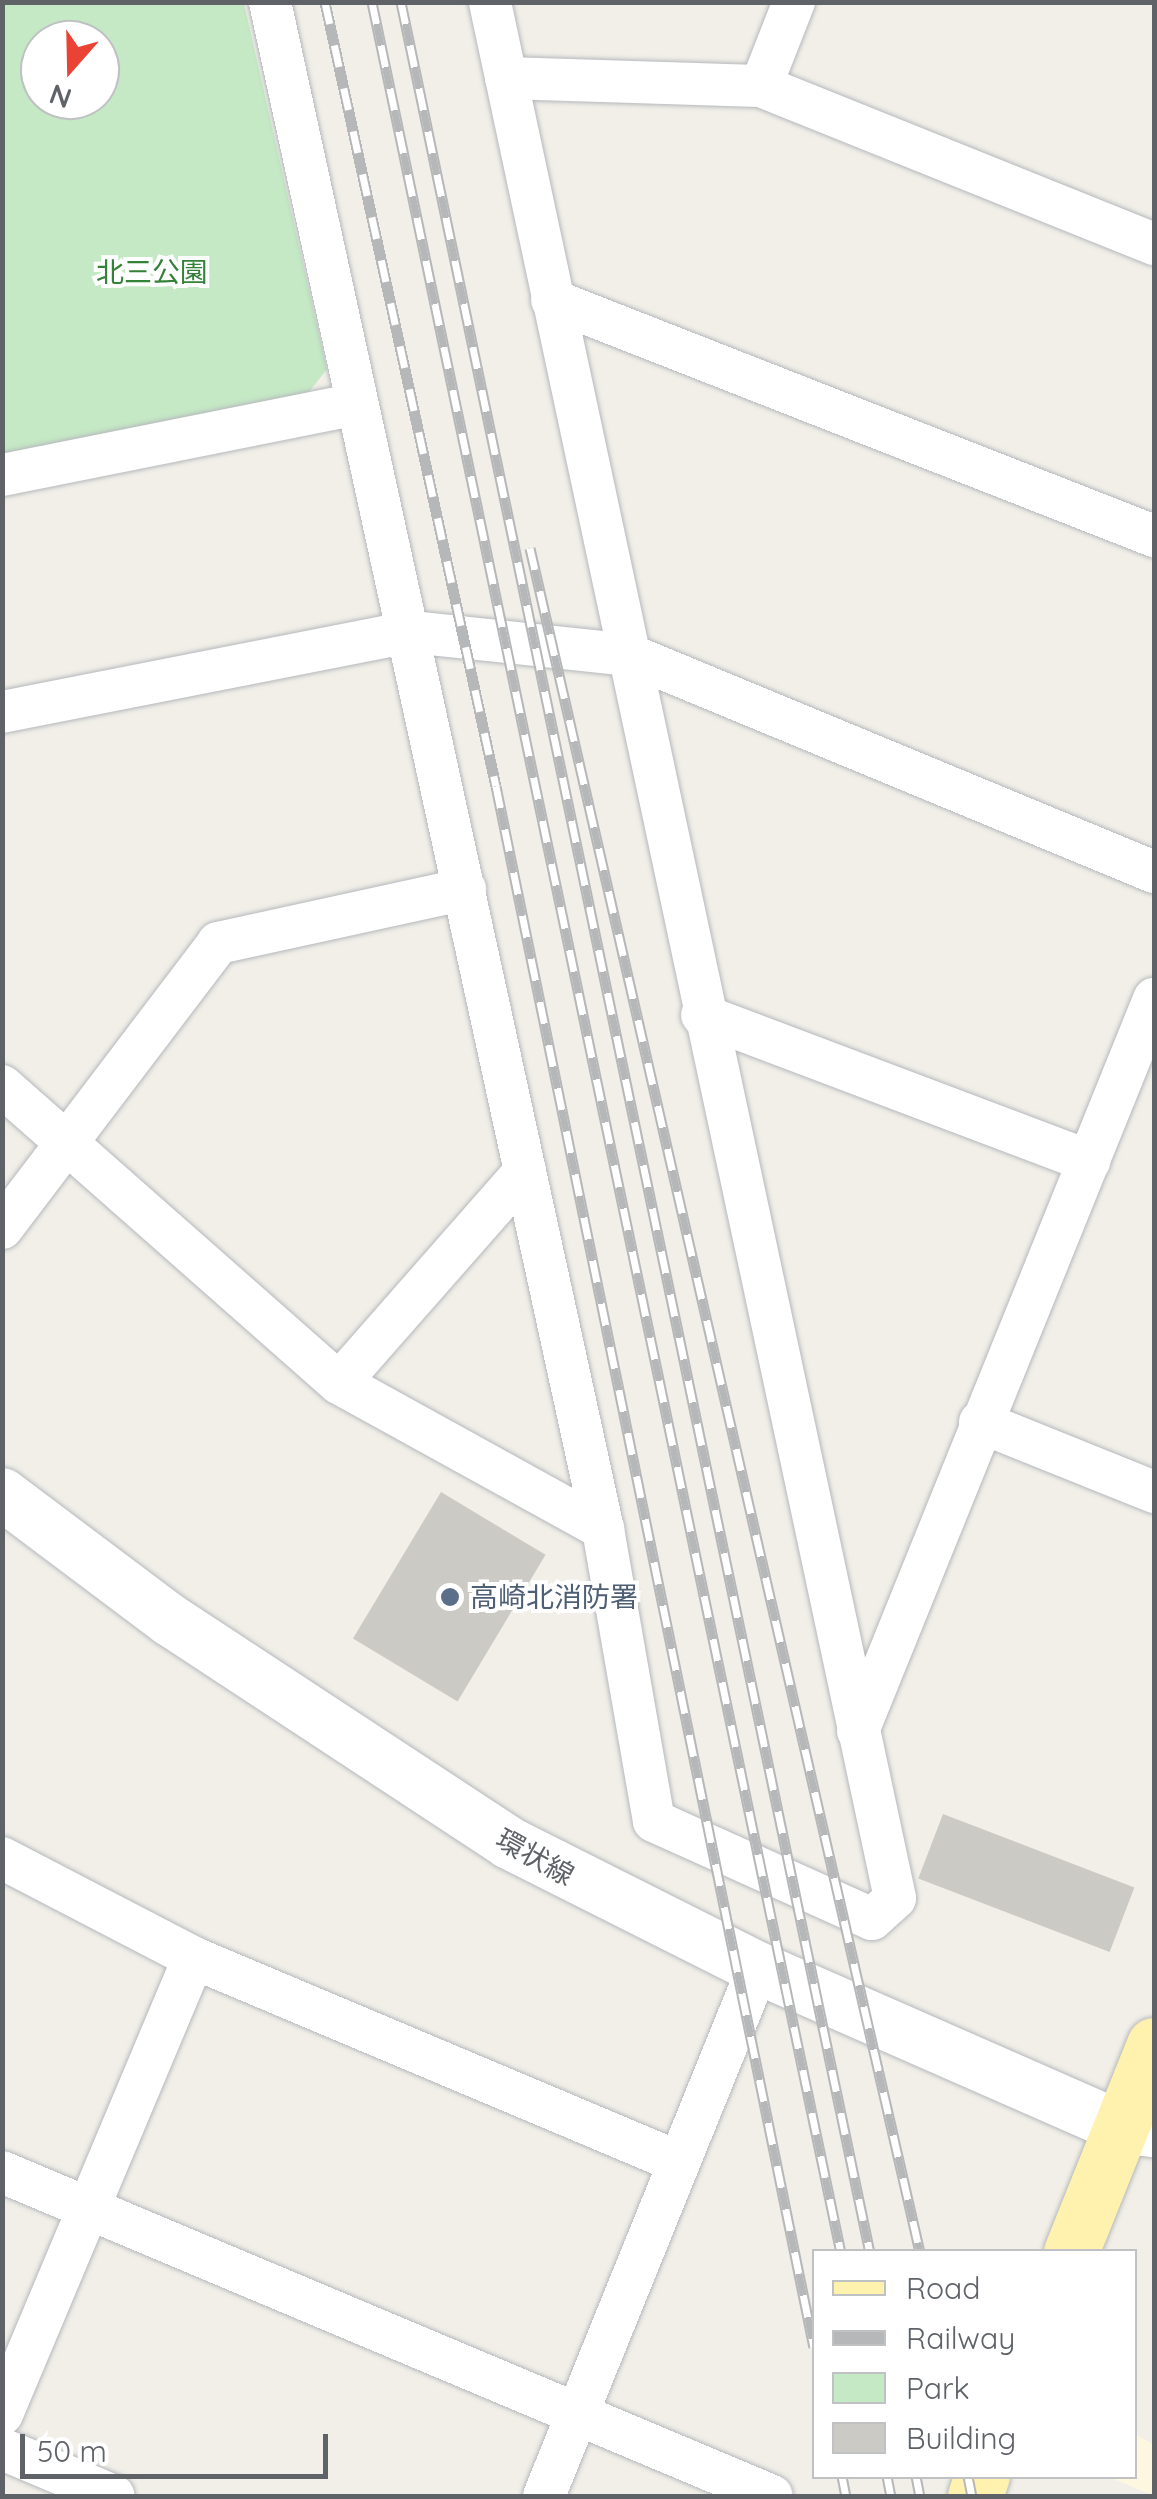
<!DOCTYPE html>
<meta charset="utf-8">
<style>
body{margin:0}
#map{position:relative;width:1157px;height:2499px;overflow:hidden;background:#f1efe8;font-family:Quicksand,"Noto Sans JP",sans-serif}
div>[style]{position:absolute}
.commercial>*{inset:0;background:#fef7e0}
.green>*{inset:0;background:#c5e8c5}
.building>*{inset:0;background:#cccac5;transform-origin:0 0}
.roads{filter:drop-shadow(0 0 2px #b5b8bc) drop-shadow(0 0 2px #b5b8bc)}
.minor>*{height:42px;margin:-21px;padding:0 21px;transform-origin:21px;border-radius:21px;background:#fff}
.tertiary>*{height:52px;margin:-26px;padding:0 26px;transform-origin:26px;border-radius:26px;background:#fff}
.primary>*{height:55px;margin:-27.5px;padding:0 27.5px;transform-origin:27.5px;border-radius:27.5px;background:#fff2af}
.rail>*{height:11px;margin-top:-5.5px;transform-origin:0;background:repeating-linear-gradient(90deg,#fff 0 22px,#b6b7b8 0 44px);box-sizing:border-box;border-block:2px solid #b6b7b8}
.dots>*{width:28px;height:28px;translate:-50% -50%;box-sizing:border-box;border:5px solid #fff;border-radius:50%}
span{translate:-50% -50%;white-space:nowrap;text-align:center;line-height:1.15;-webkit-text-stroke:8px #fff;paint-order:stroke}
.park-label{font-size:28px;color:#348238}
.service-label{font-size:28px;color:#4e5e75}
.left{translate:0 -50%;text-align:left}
.street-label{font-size:28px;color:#5f6368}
.frame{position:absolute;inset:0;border:5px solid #5f6368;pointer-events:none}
.legend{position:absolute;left:812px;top:2249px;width:325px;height:230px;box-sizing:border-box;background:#fff;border:2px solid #bfc1c3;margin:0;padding:12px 18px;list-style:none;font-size:30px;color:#5f6368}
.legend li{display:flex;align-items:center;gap:20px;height:50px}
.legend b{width:50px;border:2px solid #bfc1c3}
.north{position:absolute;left:20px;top:20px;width:100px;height:100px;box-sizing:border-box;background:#fff;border:2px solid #bfc1c3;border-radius:50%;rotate:200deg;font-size:28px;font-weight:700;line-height:40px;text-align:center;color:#5f6368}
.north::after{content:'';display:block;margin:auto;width:35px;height:45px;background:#ea4335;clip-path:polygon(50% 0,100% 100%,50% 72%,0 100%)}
.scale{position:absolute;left:20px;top:2434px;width:308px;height:45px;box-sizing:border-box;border:5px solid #5f6368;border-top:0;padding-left:12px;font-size:30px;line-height:35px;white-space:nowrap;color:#5f6368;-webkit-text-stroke:8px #fff;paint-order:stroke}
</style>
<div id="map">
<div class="commercial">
<div style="clip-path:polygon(1135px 2434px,1154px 2445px,1154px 2496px,1109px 2477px,1134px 2476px)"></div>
</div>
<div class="green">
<div style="clip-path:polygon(evenodd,2px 3px,244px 3px,327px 369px,309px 392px,3px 459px,2px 3px,40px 40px,100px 40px,100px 100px,40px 100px,40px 40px)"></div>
</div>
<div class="building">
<div style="left:441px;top:1492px;width:122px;height:171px;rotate:31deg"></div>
<div style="left:943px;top:1814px;width:205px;height:69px;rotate:21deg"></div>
</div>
<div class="roads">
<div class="minor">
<div style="left:270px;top:2px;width:1563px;rotate:77.7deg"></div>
<div style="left:603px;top:1529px;width:296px;rotate:80.1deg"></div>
<div style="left:654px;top:1821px;width:239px;rotate:24.2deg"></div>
<div style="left:872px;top:1919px;width:31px;rotate:-42deg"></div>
<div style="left:895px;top:1898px;width:1939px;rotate:-102.06deg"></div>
<div style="left:506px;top:78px;width:255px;rotate:1.8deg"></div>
<div style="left:761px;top:86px;width:424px;rotate:21.9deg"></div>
<div style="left:761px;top:86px;width:90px;rotate:-68.6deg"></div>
<div style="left:552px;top:300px;width:647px;rotate:21.41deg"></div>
<div style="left:2px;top:475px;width:362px;rotate:-11.3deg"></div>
<div style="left:2px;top:712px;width:417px;rotate:-11.1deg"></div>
<div style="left:411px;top:632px;width:220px;rotate:6deg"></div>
<div style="left:630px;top:655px;width:567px;rotate:22.5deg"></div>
<div style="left:702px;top:1015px;width:414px;rotate:20.7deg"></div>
<div style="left:2px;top:1086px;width:449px;rotate:41.4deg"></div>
<div style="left:339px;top:1383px;width:302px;rotate:28.9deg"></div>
<div style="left:2px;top:1228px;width:358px;rotate:-52.8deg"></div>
<div style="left:218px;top:943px;width:253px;rotate:-12.3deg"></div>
<div style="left:339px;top:1383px;width:282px;rotate:-48.7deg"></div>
<div style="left:980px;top:1422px;width:188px;rotate:21.9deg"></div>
<div style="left:858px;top:1731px;width:790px;rotate:-67.98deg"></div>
<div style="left:2px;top:1858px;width:216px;rotate:27.5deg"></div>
<div style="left:194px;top:1958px;width:525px;rotate:22.85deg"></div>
<div style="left:2px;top:2172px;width:835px;rotate:22.82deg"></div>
<div style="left:2px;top:2414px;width:495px;rotate:-67.2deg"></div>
<div style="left:2px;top:2449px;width:121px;rotate:22.8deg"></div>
<div style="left:544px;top:2496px;width:570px;rotate:-67.94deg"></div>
</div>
<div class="tertiary">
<div style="left:2px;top:1494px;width:210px;rotate:36.9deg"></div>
<div style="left:170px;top:1620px;width:406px;rotate:33.3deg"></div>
<div style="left:509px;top:1843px;width:279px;rotate:26.7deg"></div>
<div style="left:758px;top:1968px;width:395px;rotate:23.7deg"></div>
<div style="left:1120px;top:2127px;width:34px;rotate:7deg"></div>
</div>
<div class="primary">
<div style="left:1071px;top:2252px;width:223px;rotate:-68.2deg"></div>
<div style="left:975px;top:2496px;width:21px;rotate:-71deg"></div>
</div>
</div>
<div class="rail">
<div style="left:325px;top:2px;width:802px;rotate:77.7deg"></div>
<div style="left:496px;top:786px;width:1593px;rotate:78.49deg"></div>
<div style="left:372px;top:2px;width:2298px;rotate:78.23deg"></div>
<div style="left:401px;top:2px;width:2298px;rotate:78.23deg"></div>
<div style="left:530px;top:548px;width:1748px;rotate:77.11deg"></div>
<div style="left:842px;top:2476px;width:20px;rotate:79deg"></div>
<div style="left:887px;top:2476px;width:20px;rotate:79deg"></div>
<div style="left:916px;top:2476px;width:20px;rotate:79deg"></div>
<div style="left:968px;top:2476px;width:20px;rotate:79deg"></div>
</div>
<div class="dots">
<div style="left:450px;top:1597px;background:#5c6f8a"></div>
</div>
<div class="park-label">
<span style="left:152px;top:272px">北三公園</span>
</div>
<div class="service-label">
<span class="left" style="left:470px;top:1597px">高崎北消防署</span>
</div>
<div class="street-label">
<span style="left:535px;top:1857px;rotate:29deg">環状線</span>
</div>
<div class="frame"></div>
<ul class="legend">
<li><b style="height:12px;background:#fff2af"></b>Road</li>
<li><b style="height:12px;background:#b6b7b8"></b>Railway</li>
<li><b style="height:28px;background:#c5e8c5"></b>Park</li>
<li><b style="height:28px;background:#cccac5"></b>Building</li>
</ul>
<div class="north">N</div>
<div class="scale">50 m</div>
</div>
